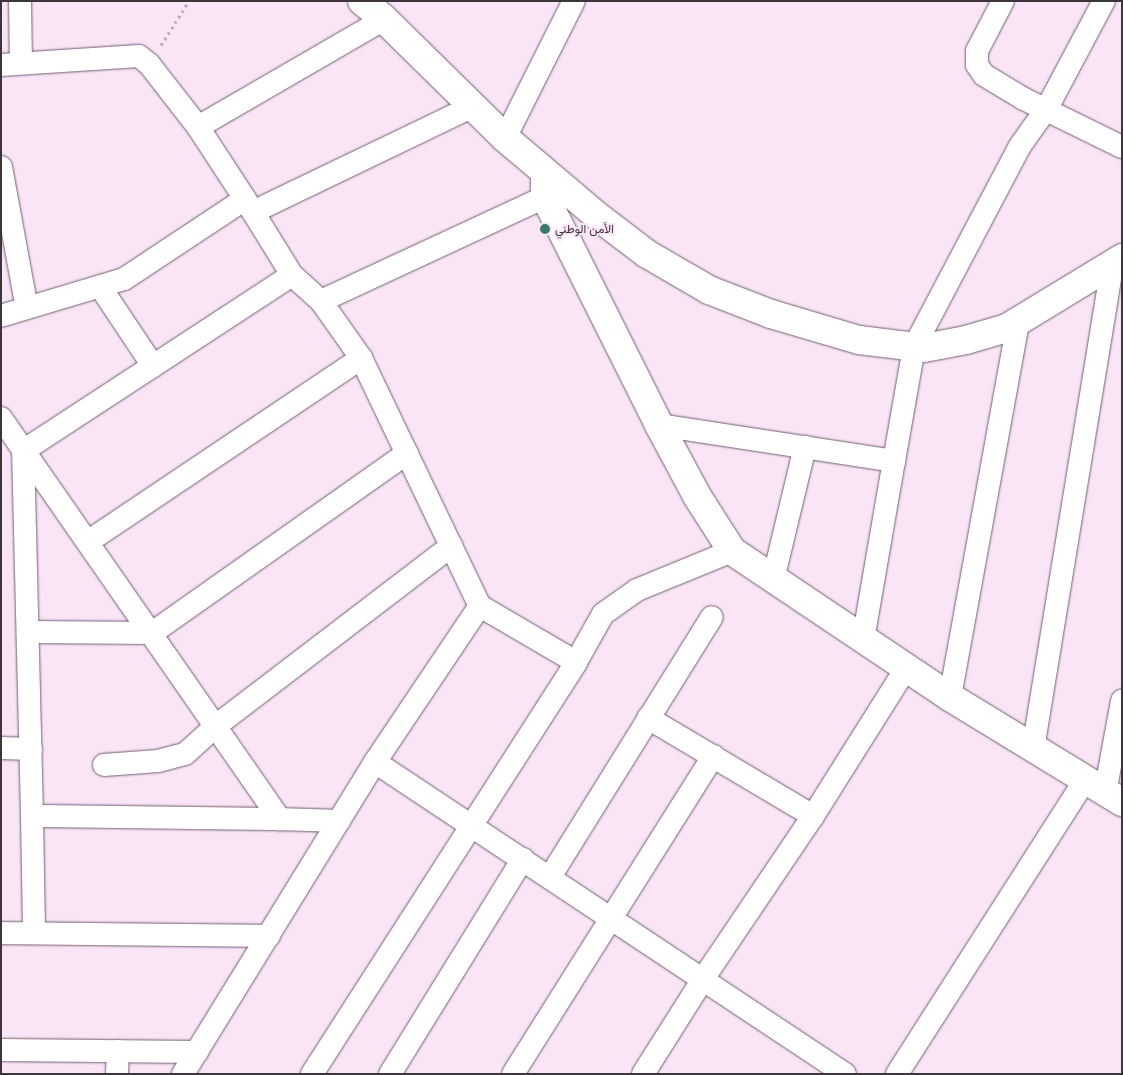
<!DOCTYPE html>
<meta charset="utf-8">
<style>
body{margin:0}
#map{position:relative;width:1123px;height:1075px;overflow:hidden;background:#fae5f7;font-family:"Golos Text",Vazirmatn,sans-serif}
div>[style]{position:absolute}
.path>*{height:3px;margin-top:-1.5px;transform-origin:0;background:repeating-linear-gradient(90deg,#b9a9b7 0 2.5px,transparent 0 6.5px)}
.roads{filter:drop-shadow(0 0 1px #715f6f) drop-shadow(0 0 1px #715f6f)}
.street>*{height:22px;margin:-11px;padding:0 11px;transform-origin:11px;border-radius:11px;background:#fff}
.secondary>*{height:28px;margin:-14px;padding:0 14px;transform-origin:14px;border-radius:14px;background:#fff}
.dots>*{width:14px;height:14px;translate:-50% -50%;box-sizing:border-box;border:2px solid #fae5f7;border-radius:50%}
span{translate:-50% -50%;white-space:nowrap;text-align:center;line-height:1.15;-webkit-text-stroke:4px #fae5f7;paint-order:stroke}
.poi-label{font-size:12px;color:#3d353c}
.left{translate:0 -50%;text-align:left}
.frame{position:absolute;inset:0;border:2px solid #3d353c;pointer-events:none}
</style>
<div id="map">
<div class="path">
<div style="left:161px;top:45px;width:52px;rotate:-57.5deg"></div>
</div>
<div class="roads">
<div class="street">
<div style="left:20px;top:1px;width:61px;rotate:89.1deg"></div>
<div style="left:1003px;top:1px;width:56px;rotate:117.5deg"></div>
<div style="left:977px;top:51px;width:14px;rotate:90deg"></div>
<div style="left:977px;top:65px;width:12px;rotate:55deg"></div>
<div style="left:984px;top:75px;width:47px;rotate:31deg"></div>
<div style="left:1024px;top:99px;width:109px;rotate:26.1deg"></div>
<div style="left:1px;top:65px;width:138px;rotate:-3.7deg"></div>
<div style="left:139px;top:56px;width:13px;rotate:39deg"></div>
<div style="left:149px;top:64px;width:80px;rotate:52.1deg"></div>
<div style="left:198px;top:127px;width:86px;rotate:56.9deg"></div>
<div style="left:245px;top:199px;width:145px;rotate:146.5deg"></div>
<div style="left:124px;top:279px;width:128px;rotate:163.3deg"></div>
<div style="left:198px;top:127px;width:215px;rotate:-30.1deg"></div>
<div style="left:505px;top:138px;width:153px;rotate:-63.3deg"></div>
<div style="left:1px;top:167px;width:143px;rotate:79.6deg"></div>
<div style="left:245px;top:199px;width:89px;rotate:58.3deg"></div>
<div style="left:292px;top:275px;width:39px;rotate:42deg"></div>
<div style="left:321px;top:301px;width:70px;rotate:54.9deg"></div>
<div style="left:361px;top:358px;width:275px;rotate:64.4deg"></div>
<div style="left:480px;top:606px;width:111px;rotate:30.3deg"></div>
<div style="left:576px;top:662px;width:55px;rotate:-60.6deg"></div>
<div style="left:603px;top:614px;width:42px;rotate:-35.2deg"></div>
<div style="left:637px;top:590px;width:103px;rotate:-22.3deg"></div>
<div style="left:253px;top:212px;width:242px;rotate:-25.7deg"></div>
<div style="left:101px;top:288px;width:94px;rotate:56.3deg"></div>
<div style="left:321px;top:301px;width:247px;rotate:-24.9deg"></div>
<div style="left:1px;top:418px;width:489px;rotate:55.2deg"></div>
<div style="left:280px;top:819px;width:59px;rotate:1.9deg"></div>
<div style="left:659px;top:425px;width:238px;rotate:8.7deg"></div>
<div style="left:894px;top:461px;width:116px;rotate:-80deg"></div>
<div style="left:914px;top:347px;width:227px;rotate:-62.2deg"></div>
<div style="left:1020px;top:146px;width:47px;rotate:-54.6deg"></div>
<div style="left:1047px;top:108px;width:121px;rotate:-62deg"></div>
<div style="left:89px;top:541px;width:328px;rotate:-33.9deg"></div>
<div style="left:773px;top:580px;width:137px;rotate:-76.5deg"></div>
<div style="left:28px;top:632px;width:124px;rotate:0.5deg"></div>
<div style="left:152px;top:633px;width:312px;rotate:-35.2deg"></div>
<div style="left:863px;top:640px;width:182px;rotate:-80.2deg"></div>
<div style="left:950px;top:697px;width:382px;rotate:-79.7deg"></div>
<div style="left:648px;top:718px;width:192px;rotate:30.7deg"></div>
<div style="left:1px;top:748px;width:30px;rotate:2deg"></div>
<div style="left:1033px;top:749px;width:491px;rotate:-80.7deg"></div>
<div style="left:375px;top:762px;width:564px;rotate:33.58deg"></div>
<div style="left:104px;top:765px;width:54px;rotate:-4.2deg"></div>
<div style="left:158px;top:761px;width:28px;rotate:-15deg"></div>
<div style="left:185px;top:754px;width:43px;rotate:-42.2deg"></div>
<div style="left:217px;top:725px;width:295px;rotate:-37.4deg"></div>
<div style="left:1105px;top:793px;width:94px;rotate:-79.5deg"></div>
<div style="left:32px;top:816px;width:117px;rotate:89deg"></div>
<div style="left:280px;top:819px;width:248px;rotate:-179.3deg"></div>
<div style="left:32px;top:816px;width:365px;rotate:-91.4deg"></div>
<div style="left:23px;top:451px;width:321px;rotate:-33.2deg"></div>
<div style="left:550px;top:877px;width:306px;rotate:-58.1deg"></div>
<div style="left:1px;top:933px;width:268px;rotate:0.6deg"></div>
<div style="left:1px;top:1050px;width:196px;rotate:0.6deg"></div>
<div style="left:117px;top:1074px;width:23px;rotate:-88deg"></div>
<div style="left:183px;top:1074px;width:366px;rotate:-58.4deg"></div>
<div style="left:375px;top:762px;width:188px;rotate:-56.1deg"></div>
<div style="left:312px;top:1074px;width:489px;rotate:-57.3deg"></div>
<div style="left:390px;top:1074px;width:253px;rotate:-58.3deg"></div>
<div style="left:513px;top:1074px;width:376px;rotate:-57.8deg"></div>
<div style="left:643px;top:1074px;width:112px;rotate:-57.7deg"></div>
<div style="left:703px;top:979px;width:197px;rotate:-56deg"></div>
<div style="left:813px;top:816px;width:176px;rotate:-57.8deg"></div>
<div style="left:897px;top:1074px;width:349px;rotate:-57.4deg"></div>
</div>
<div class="secondary">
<div style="left:362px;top:1px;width:28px;rotate:39deg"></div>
<div style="left:384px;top:19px;width:170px;rotate:44.5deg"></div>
<div style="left:505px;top:138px;width:126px;rotate:40.2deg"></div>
<div style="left:601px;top:219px;width:58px;rotate:37.3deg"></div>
<div style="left:647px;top:254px;width:72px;rotate:30.1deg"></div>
<div style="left:709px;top:290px;width:66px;rotate:21.2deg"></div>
<div style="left:771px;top:314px;width:92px;rotate:16.5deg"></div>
<div style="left:859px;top:340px;width:65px;rotate:7deg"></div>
<div style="left:924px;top:348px;width:43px;rotate:-10.8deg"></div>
<div style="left:966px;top:340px;width:43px;rotate:-16.3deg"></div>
<div style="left:1007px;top:328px;width:135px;rotate:-31.3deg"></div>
<div style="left:545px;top:173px;width:24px;rotate:90deg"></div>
<div style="left:545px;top:197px;width:255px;rotate:63.4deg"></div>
<div style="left:659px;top:425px;width:81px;rotate:61.8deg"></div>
<div style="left:697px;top:496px;width:65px;rotate:57.5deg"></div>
<div style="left:732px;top:551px;width:262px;rotate:33.8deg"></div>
<div style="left:950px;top:697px;width:202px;rotate:31.4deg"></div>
</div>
</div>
<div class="dots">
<div style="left:545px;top:229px;background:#377b6f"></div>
</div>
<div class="poi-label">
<span class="left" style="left:555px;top:229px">الأمن الوطني</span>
</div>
<div class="frame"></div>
</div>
